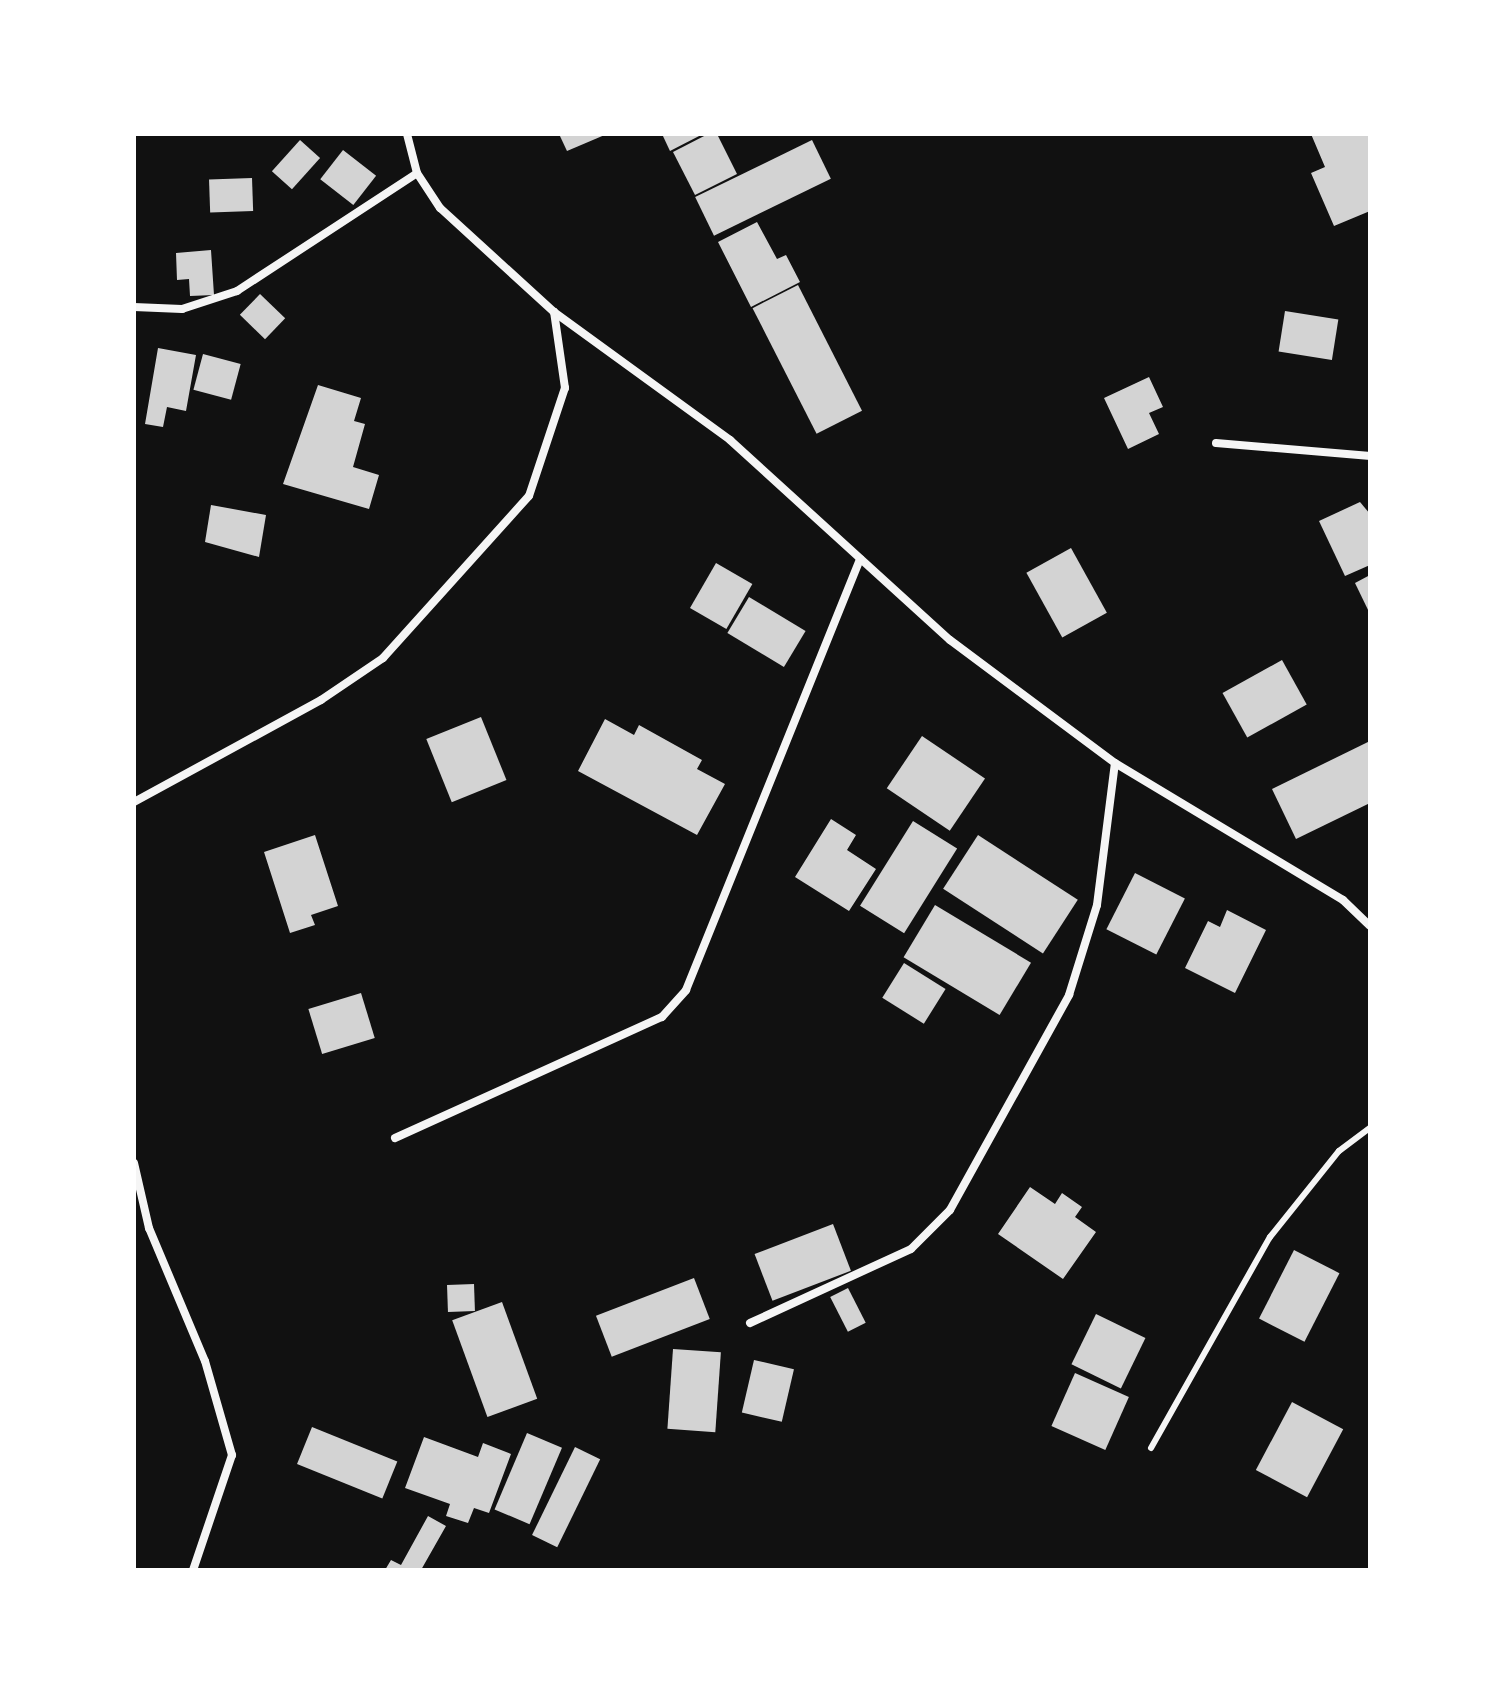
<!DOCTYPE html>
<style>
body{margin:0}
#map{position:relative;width:1504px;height:1704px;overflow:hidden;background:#111;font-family:Mulish,sans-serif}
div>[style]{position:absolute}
.building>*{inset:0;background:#d3d3d3;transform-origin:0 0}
.service>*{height:6px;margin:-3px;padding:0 3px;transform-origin:3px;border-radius:3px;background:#f5f5f5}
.minor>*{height:8px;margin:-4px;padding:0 4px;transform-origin:4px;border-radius:4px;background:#f5f5f5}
span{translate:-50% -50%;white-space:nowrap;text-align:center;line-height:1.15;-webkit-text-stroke:8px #fff;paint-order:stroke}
.frame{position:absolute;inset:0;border:136px solid #fff;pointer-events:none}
</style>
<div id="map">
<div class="building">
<div style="clip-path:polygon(559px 134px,607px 134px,567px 151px)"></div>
<div style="clip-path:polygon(662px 134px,703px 134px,670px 151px)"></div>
<div style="clip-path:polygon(708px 134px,717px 134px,737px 174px,695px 195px,673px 152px)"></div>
<div style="clip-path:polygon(1311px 134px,1370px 134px,1370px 211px,1334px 226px,1311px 173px,1325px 167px)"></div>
<div style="left:300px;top:140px;width:27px;height:42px;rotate:42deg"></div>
<div style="left:812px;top:140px;width:43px;height:130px;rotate:64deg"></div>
<div style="left:343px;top:150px;width:42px;height:37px;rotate:38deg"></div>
<div style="left:252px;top:178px;width:33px;height:43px;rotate:88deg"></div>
<div style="clip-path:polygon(757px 222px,777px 259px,786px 255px,800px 282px,751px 307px,718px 242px)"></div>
<div style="clip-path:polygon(211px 250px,214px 295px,190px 296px,189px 279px,177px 280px,176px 253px)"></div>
<div style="left:798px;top:285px;width:141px;height:51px;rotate:63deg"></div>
<div style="left:260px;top:294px;width:35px;height:29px;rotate:44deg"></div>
<div style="left:1285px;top:311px;width:54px;height:41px;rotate:9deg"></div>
<div style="clip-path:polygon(158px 348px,196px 355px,186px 411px,167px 407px,163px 427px,145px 424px)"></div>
<div style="left:203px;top:354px;width:39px;height:37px;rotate:15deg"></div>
<div style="clip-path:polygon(1149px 377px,1163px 407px,1149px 413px,1159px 434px,1128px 449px,1104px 398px)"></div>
<div style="clip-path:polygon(318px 385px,361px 398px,354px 421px,365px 424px,353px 467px,379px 475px,369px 509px,283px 484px)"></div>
<div style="clip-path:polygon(1360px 502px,1370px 514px,1370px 565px,1345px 576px,1319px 521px)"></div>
<div style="clip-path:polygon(211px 505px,266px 515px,259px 557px,205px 542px)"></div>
<div style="left:1071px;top:548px;width:74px;height:51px;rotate:61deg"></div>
<div style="left:716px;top:563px;width:42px;height:52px;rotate:30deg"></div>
<div style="clip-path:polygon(1370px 575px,1370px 614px,1355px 583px)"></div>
<div style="left:749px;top:597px;width:66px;height:42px;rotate:31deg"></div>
<div style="left:1282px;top:660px;width:51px;height:68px;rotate:61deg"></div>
<div style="left:481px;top:717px;width:68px;height:59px;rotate:68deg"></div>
<div style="clip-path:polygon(605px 719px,634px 735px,639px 725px,702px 760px,697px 769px,725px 784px,697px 835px,578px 771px)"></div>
<div style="left:922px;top:736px;width:76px;height:63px;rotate:34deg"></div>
<div style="clip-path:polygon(1370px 741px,1370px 803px,1296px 839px,1272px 789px)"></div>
<div style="clip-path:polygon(831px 819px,856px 835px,847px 850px,876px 869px,849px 911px,795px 877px)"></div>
<div style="left:913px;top:821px;width:52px;height:100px;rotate:32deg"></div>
<div style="clip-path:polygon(315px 835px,338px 906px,311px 915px,315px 925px,290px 933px,264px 852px)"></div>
<div style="left:978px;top:835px;width:119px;height:64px;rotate:33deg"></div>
<div style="left:1135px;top:873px;width:56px;height:63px;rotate:27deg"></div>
<div style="left:935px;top:905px;width:112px;height:61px;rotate:31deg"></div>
<div style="clip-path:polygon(1227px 910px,1266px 930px,1235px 993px,1185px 968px,1208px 921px,1220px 927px)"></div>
<div style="left:904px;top:963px;width:49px;height:41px;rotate:32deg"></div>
<div style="left:361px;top:993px;width:47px;height:55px;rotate:73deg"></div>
<div style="clip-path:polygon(1030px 1187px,1055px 1204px,1062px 1193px,1082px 1207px,1075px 1217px,1096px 1232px,1063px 1279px,998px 1234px)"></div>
<div style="left:833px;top:1224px;width:50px;height:84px;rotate:69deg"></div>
<div style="left:1294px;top:1250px;width:51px;height:77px;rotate:27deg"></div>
<div style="left:694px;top:1278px;width:44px;height:105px;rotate:69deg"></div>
<div style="left:474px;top:1284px;width:27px;height:27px;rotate:88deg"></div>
<div style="left:848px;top:1288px;width:39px;height:20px;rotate:63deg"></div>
<div style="left:502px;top:1302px;width:103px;height:53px;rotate:70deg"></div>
<div style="left:1096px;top:1314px;width:55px;height:56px;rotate:26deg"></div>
<div style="left:673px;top:1349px;width:48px;height:80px;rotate:4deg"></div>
<div style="left:754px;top:1360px;width:41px;height:54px;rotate:13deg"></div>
<div style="left:1075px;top:1373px;width:59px;height:58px;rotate:24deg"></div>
<div style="left:1292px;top:1402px;width:58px;height:77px;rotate:28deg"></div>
<div style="left:312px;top:1427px;width:92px;height:40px;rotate:22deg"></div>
<div style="left:527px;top:1433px;width:38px;height:83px;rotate:23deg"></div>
<div style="clip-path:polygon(424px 1437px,478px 1457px,483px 1443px,511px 1454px,489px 1513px,474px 1508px,468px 1523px,446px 1516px,450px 1504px,405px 1488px)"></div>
<div style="left:575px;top:1447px;width:28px;height:98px;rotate:26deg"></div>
<div style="clip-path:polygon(428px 1516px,446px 1526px,421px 1570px,385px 1570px,391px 1560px,401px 1565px)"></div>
</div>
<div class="service">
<div style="left:1151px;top:1448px;width:242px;rotate:-60.6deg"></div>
<div style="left:1270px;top:1237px;width:110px;rotate:-51.3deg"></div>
<div style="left:1339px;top:1151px;width:39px;rotate:-37deg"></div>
</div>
<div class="minor">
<div style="left:134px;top:307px;width:48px;rotate:2.4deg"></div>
<div style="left:182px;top:309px;width:58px;rotate:-18.1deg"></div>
<div style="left:237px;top:291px;width:215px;rotate:-33.2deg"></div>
<div style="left:554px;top:312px;width:218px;rotate:36deg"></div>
<div style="left:730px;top:440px;width:297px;rotate:42.3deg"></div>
<div style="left:950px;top:640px;width:206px;rotate:36.7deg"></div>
<div style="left:1115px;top:763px;width:266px;rotate:31deg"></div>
<div style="left:1343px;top:900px;width:37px;rotate:44deg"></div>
<div style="left:1216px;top:443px;width:155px;rotate:4.8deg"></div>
<div style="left:134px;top:802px;width:213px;rotate:-28.6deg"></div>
<div style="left:321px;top:700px;width:75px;rotate:-34.1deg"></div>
<div style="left:383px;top:658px;width:218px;rotate:-48deg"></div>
<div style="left:529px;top:496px;width:114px;rotate:-71.6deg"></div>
<div style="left:565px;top:388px;width:77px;rotate:-98.2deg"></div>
<div style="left:554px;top:312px;width:154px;rotate:-137.6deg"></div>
<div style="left:440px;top:208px;width:42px;rotate:-123.3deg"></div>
<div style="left:417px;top:173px;width:40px;rotate:-104.4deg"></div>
<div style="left:395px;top:1138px;width:293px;rotate:-24.4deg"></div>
<div style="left:662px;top:1017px;width:36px;rotate:-48deg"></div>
<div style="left:686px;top:990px;width:465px;rotate:-68deg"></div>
<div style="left:134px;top:1163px;width:67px;rotate:77deg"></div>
<div style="left:149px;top:1228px;width:144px;rotate:67.2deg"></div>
<div style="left:205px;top:1361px;width:98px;rotate:74deg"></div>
<div style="left:232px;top:1455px;width:121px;rotate:108.7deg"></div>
<div style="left:750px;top:1323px;width:177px;rotate:-24.7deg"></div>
<div style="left:911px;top:1249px;width:55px;rotate:-45deg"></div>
<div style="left:950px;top:1210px;width:246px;rotate:-61deg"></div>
<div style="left:1069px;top:995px;width:94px;rotate:-72.7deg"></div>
<div style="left:1097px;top:905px;width:143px;rotate:-82.8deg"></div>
</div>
<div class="frame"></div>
</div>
